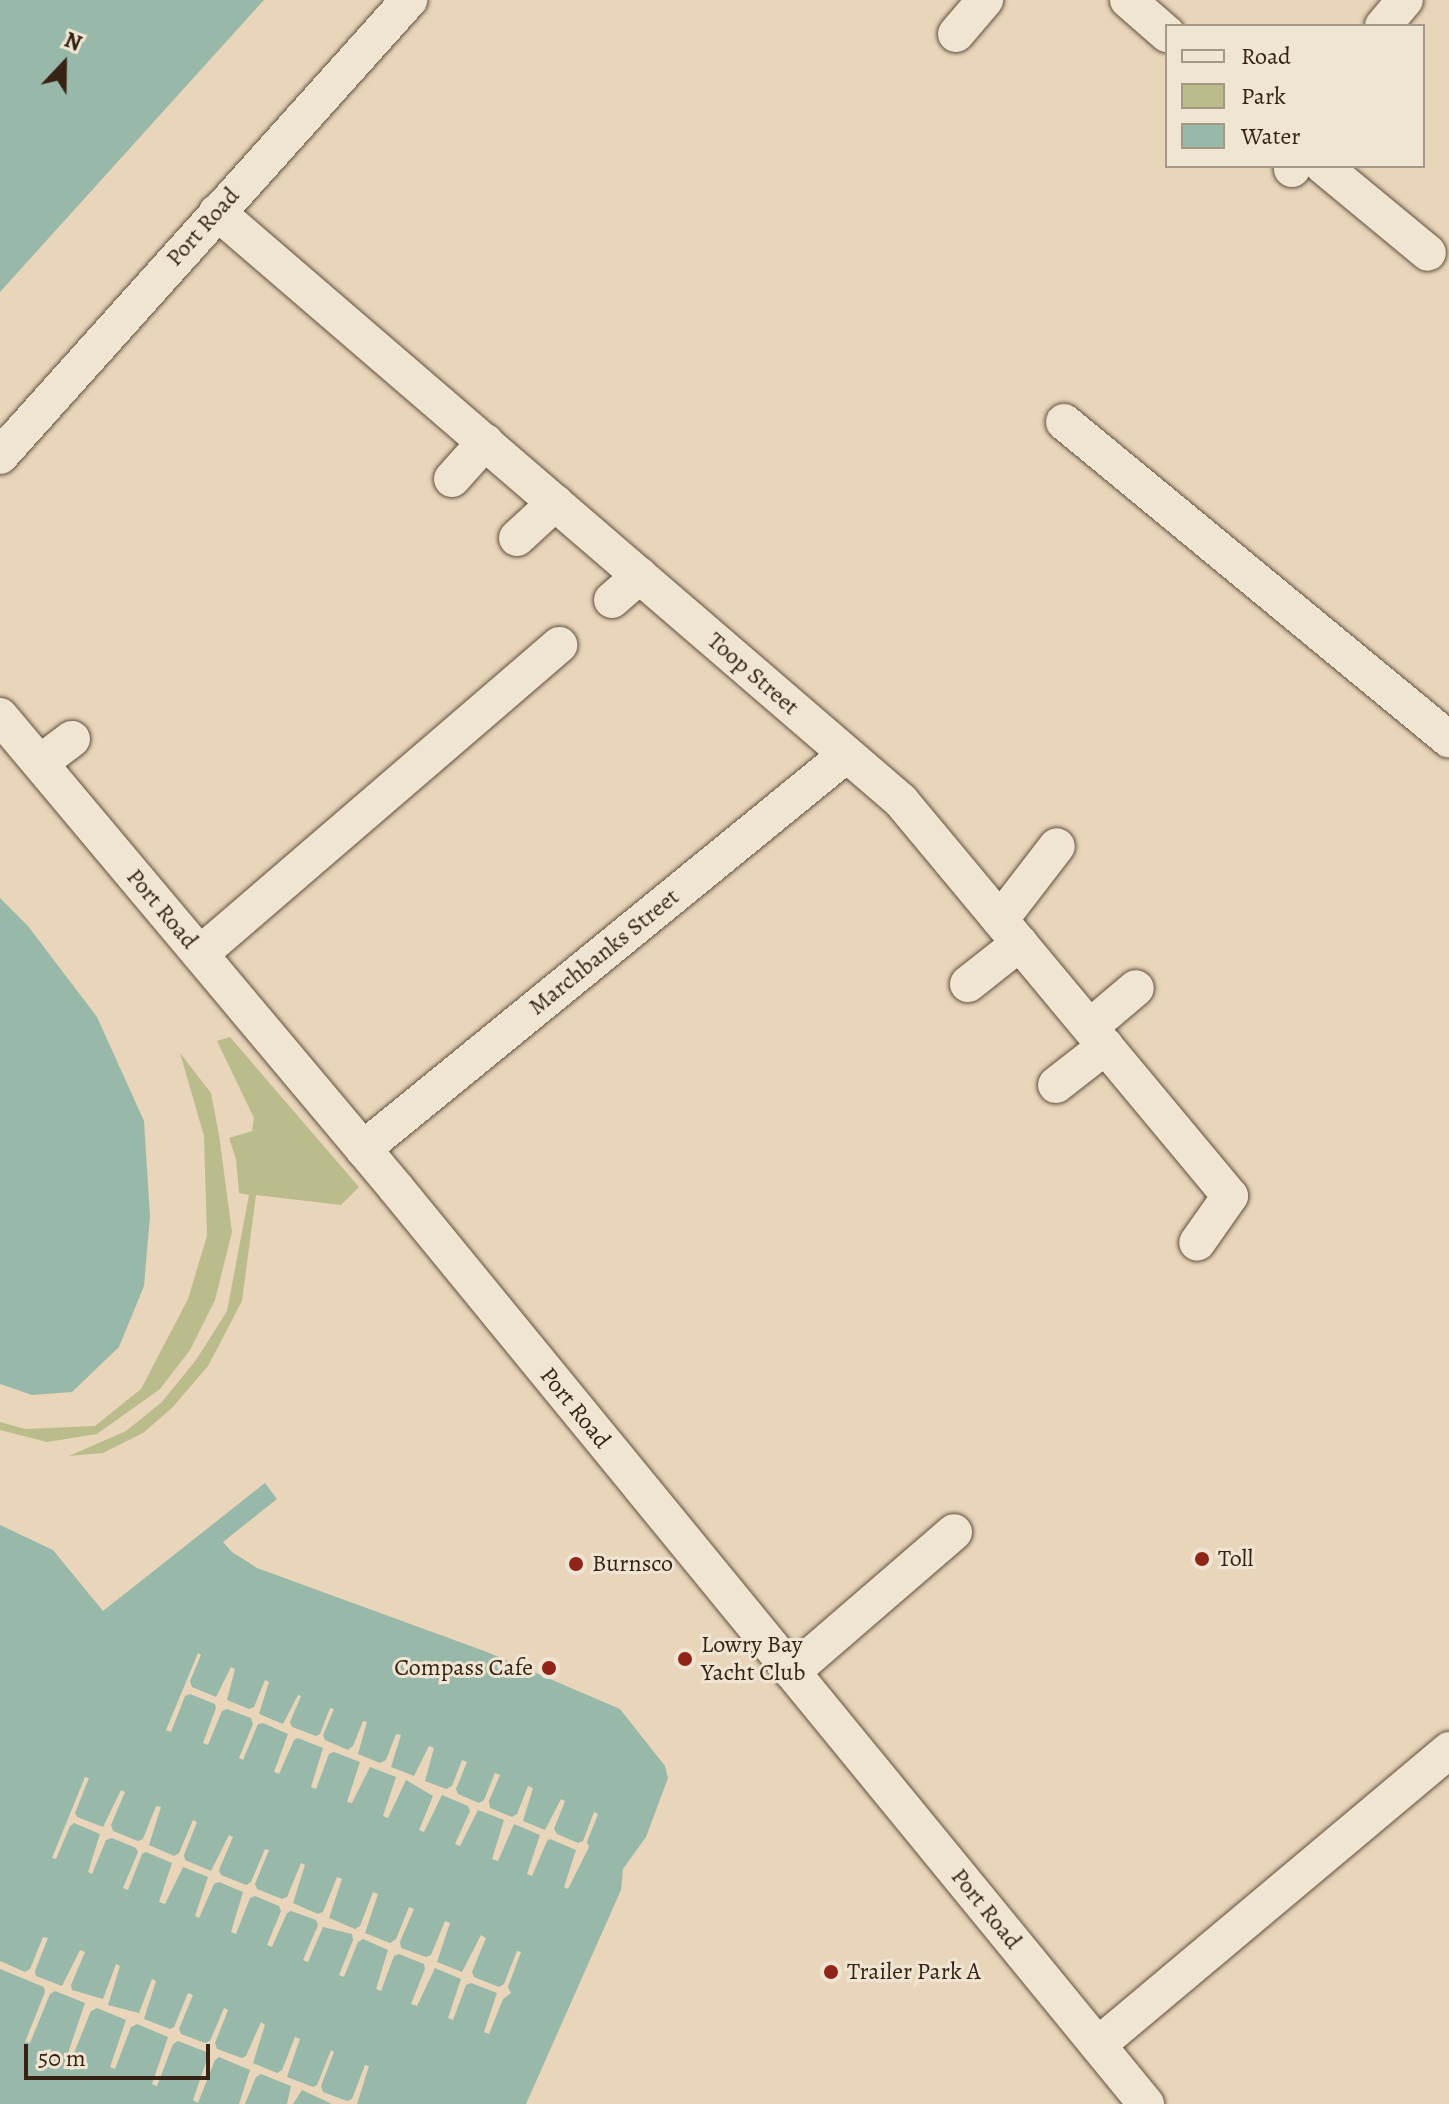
<!DOCTYPE html>
<style>
body{margin:0}
#map{position:relative;width:1449px;height:2104px;overflow:hidden;background:#e8d5ba;font-family:Alegreya,serif}
div>[style]{position:absolute}
.green>*{inset:0;background:#babc8c}
.water>*{inset:0;background:#98b9a9}
.pier>*{inset:0;background:#e8d5ba}
.roads{filter:drop-shadow(0 0 2px #62503e) drop-shadow(0 0 2px #62503e)}
.minor>*{height:36px;margin:-18px;padding:0 18px;transform-origin:18px;border-radius:18px;background:#f0e4d2}
.dots>*{width:22px;height:22px;translate:-50% -50%;box-sizing:border-box;border:4px solid #f0e4d2;border-radius:50%}
span{translate:-50% -50%;white-space:nowrap;text-align:center;line-height:1.15;-webkit-text-stroke:6px #f0e4d2;paint-order:stroke}
.street-label{font-size:24px;color:#362314}
.poi-label{font-size:24px;color:#362314}
.left{translate:0 -50%;text-align:left}
.right{translate:-100% -50%;text-align:right}
.legend{position:absolute;left:1165px;top:24px;width:260px;height:144px;box-sizing:border-box;background:#f0e4d2;border:2px solid #a69786;margin:0;padding:10px 14px;list-style:none;font-size:24px;color:#362314}
.legend li{display:flex;align-items:center;gap:16px;height:40px}
.legend b{width:40px;border:2px solid #a69786}
.north{position:absolute;left:24px;top:24px;width:80px;height:80px;-webkit-text-stroke:6px #f0e4d2;paint-order:stroke;rotate:22deg;font-size:22px;font-weight:700;line-height:32px;text-align:center;color:#362314}
.north::after{content:'';display:block;margin:auto;width:28px;height:36px;background:#362314;clip-path:polygon(50% 0,100% 100%,50% 72%,0 100%)}
.scale{position:absolute;left:24px;top:2044px;width:186px;height:36px;box-sizing:border-box;border:4px solid #362314;border-top:0;padding-left:10px;font-size:24px;line-height:28px;white-space:nowrap;color:#362314;-webkit-text-stroke:6px #f0e4d2;paint-order:stroke}
</style>
<div id="map">
<div class="green">
<div style="clip-path:polygon(230px 1037px,359px 1187px,341px 1205px,256px 1195px,242px 1301px,208px 1366px,172px 1408px,143px 1433px,103px 1453px,69px 1456px,126px 1431px,162px 1402px,196px 1360px,227px 1311px,249px 1195px,239px 1193px,236px 1159px,229px 1138px,252px 1131px,254px 1118px,217px 1041px)"></div>
<div style="clip-path:polygon(180px 1053px,211px 1093px,219px 1135px,232px 1232px,215px 1300px,190px 1350px,160px 1389px,97px 1434px,47px 1442px,0 1430px,0 1422px,25px 1429px,95px 1426px,141px 1389px,188px 1299px,207px 1236px,204px 1136px)"></div>
</div>
<div class="water">
<div style="clip-path:polygon(0 0,264px 0,0 292px)"></div>
<div style="clip-path:polygon(0 898px,28px 926px,97px 1017px,144px 1121px,150px 1216px,144px 1286px,119px 1347px,72px 1392px,32px 1395px,0 1384px)"></div>
<div style="clip-path:polygon(265px 1483px,277px 1499px,223px 1542px,232px 1552px,257px 1568px,487px 1652px,620px 1709px,665px 1766px,668px 1778px,646px 1837px,623px 1869px,621px 1890px,526px 2104px,0 2104px,0 1525px,53px 1550px,103px 1611px)"></div>
</div>
<div class="pier">
<div style="clip-path:polygon(198px 1653px,201px 1655px,190px 1681px,192px 1687px,216px 1697px,231px 1667px,235px 1669px,227px 1700px,249px 1709px,254px 1707px,265px 1680px,269px 1682px,259px 1714px,283px 1724px,298px 1695px,301px 1696px,290px 1722px,292px 1727px,316px 1736px,320px 1734px,330px 1708px,334px 1709px,323px 1735px,325px 1740px,348px 1750px,353px 1746px,363px 1721px,367px 1722px,358px 1754px,380px 1763px,386px 1760px,396px 1734px,401px 1735px,391px 1767px,414px 1776px,429px 1746px,434px 1748px,425px 1781px,446px 1789px,452px 1786px,462px 1760px,467px 1762px,456px 1789px,458px 1794px,479px 1803px,484px 1800px,495px 1773px,500px 1775px,489px 1801px,490px 1808px,512px 1817px,517px 1814px,528px 1786px,533px 1788px,523px 1821px,545px 1830px,561px 1799px,565px 1801px,554px 1829px,557px 1834px,578px 1843px,583px 1841px,594px 1812px,598px 1814px,587px 1842px,589px 1847px,568px 1889px,564px 1887px,576px 1850px,550px 1839px,547px 1841px,532px 1876px,527px 1874px,540px 1835px,514px 1824px,498px 1861px,492px 1859px,504px 1820px,478px 1810px,460px 1846px,455px 1844px,470px 1811px,468px 1806px,442px 1795px,424px 1832px,419px 1830px,433px 1796px,406px 1780px,388px 1818px,383px 1816px,396px 1777px,370px 1767px,352px 1803px,347px 1802px,360px 1762px,334px 1752px,329px 1754px,316px 1789px,311px 1787px,323px 1748px,298px 1738px,294px 1740px,279px 1774px,274px 1772px,288px 1734px,263px 1723px,258px 1724px,243px 1760px,239px 1758px,253px 1724px,251px 1718px,227px 1709px,222px 1711px,208px 1745px,203px 1743px,216px 1708px,215px 1704px,190px 1694px,185px 1696px,171px 1732px,166px 1730px)"></div>
<div style="clip-path:polygon(85px 1777px,89px 1778px,75px 1813px,77px 1817px,103px 1827px,121px 1790px,125px 1792px,111px 1825px,113px 1831px,138px 1841px,143px 1839px,156px 1806px,161px 1807px,149px 1845px,174px 1856px,179px 1853px,193px 1820px,197px 1822px,184px 1855px,185px 1860px,211px 1871px,229px 1835px,233px 1837px,219px 1870px,221px 1875px,246px 1885px,251px 1882px,265px 1849px,269px 1850px,255px 1884px,257px 1889px,282px 1899px,287px 1897px,301px 1863px,305px 1865px,293px 1903px,318px 1914px,323px 1912px,337px 1877px,342px 1879px,329px 1918px,355px 1929px,360px 1926px,373px 1892px,378px 1894px,365px 1933px,390px 1943px,396px 1939px,409px 1907px,414px 1909px,400px 1942px,401px 1948px,426px 1957px,431px 1955px,445px 1921px,450px 1923px,437px 1962px,462px 1972px,481px 1935px,486px 1938px,472px 1972px,474px 1977px,499px 1987px,504px 1984px,517px 1951px,521px 1952px,508px 1987px,511px 1993px,503px 1999px,489px 2034px,484px 2032px,497px 1993px,471px 1983px,466px 1985px,453px 2020px,448px 2018px,461px 1979px,435px 1968px,417px 2006px,411px 2004px,425px 1969px,424px 1964px,399px 1954px,394px 1956px,381px 1991px,376px 1989px,388px 1950px,363px 1939px,358px 1942px,344px 1977px,339px 1975px,353px 1940px,352px 1934px,323px 1927px,308px 1962px,303px 1960px,318px 1925px,316px 1920px,291px 1911px,287px 1913px,272px 1947px,267px 1945px,281px 1911px,279px 1906px,255px 1896px,250px 1898px,236px 1934px,231px 1932px,243px 1892px,219px 1882px,214px 1884px,199px 1918px,195px 1916px,208px 1877px,183px 1867px,165px 1904px,159px 1902px,172px 1863px,146px 1852px,142px 1854px,128px 1890px,123px 1888px,138px 1852px,136px 1848px,112px 1838px,106px 1840px,92px 1874px,88px 1872px,100px 1834px,74px 1823px,70px 1826px,56px 1859px,52px 1858px)"></div>
<div style="clip-path:polygon(43px 1937px,48px 1938px,35px 1971px,36px 1976px,62px 1986px,80px 1950px,85px 1952px,71px 1985px,72px 1990px,103px 1999px,116px 1964px,120px 1966px,108px 2005px,139px 2013px,152px 1979px,156px 1981px,144px 2019px,170px 2029px,174px 2027px,188px 1993px,193px 1995px,179px 2029px,181px 2034px,205px 2043px,210px 2041px,224px 2008px,228px 2010px,215px 2043px,217px 2049px,242px 2058px,246px 2056px,261px 2022px,265px 2025px,253px 2063px,277px 2073px,282px 2070px,295px 2037px,300px 2039px,287px 2077px,313px 2087px,317px 2085px,331px 2050px,334px 2052px,321px 2086px,323px 2092px,347px 2101px,352px 2099px,365px 2065px,369px 2066px,357px 2104px,332px 2104px,302px 2090px,293px 2104px,287px 2104px,291px 2086px,261px 2074px,256px 2077px,245px 2104px,239px 2104px,250px 2070px,219px 2057px,215px 2060px,198px 2103px,193px 2100px,209px 2053px,178px 2041px,173px 2044px,157px 2086px,152px 2084px,168px 2037px,137px 2024px,131px 2027px,115px 2069px,110px 2067px,126px 2020px,97px 2008px,91px 2011px,72px 2058px,67px 2056px,85px 2003px,55px 1991px,50px 1994px,30px 2043px,25px 2042px,45px 1992px,44px 1987px,0 1969px,0 1961px,25px 1972px,30px 1969px)"></div>
</div>
<div class="roads">
<div class="minor">
<div style="left:1128px;top:0;width:52px;rotate:41.1deg"></div>
<div style="left:1383px;top:26px;width:34px;rotate:-50deg"></div>
<div style="left:956px;top:34px;width:45px;rotate:-49.5deg"></div>
<div style="left:1292px;top:166px;width:3px;rotate:90deg"></div>
<div style="left:1323px;top:166px;width:136px;rotate:39.6deg"></div>
<div style="left:217px;top:212px;width:903px;rotate:40.73deg"></div>
<div style="left:901px;top:801px;width:514px;rotate:50.21deg"></div>
<div style="left:1230px;top:1196px;width:57px;rotate:125.1deg"></div>
<div style="left:1064px;top:422px;width:499px;rotate:39.5deg"></div>
<div style="left:0;top:456px;width:613px;rotate:-48.11deg"></div>
<div style="left:452px;top:479px;width:50px;rotate:-48.3deg"></div>
<div style="left:517px;top:538px;width:52px;rotate:-42.6deg"></div>
<div style="left:612px;top:600px;width:37px;rotate:-41deg"></div>
<div style="left:0;top:716px;width:616px;rotate:50deg"></div>
<div style="left:396px;top:1188px;width:1184px;rotate:50.69deg"></div>
<div style="left:40px;top:763px;width:40px;rotate:-37deg"></div>
<div style="left:1000px;top:920px;width:93px;rotate:-52.4deg"></div>
<div style="left:200px;top:954px;width:474px;rotate:-40.7deg"></div>
<div style="left:968px;top:984px;width:66px;rotate:-38.3deg"></div>
<div style="left:1090px;top:1027px;width:60px;rotate:-40.3deg"></div>
<div style="left:1056px;top:1085px;width:63px;rotate:-38deg"></div>
<div style="left:363px;top:1149px;width:623px;rotate:-39.21deg"></div>
<div style="left:792px;top:1672px;width:214px;rotate:-40.8deg"></div>
<div style="left:1098px;top:2045px;width:459px;rotate:-40deg"></div>
</div>
</div>
<div class="dots">
<div style="left:1202px;top:1559px;background:#8f2418"></div>
<div style="left:576px;top:1564px;background:#8f2418"></div>
<div style="left:685px;top:1659px;background:#8f2418"></div>
<div style="left:549px;top:1668px;background:#8f2418"></div>
<div style="left:831px;top:1972px;background:#8f2418"></div>
</div>
<div class="street-label">
<span style="left:203px;top:227px;rotate:-48deg">Port Road</span>
<span style="left:753px;top:674px;rotate:41deg">Toop Street</span>
<span style="left:162px;top:909px;rotate:50deg">Port Road</span>
<span style="left:604px;top:952px;rotate:-39deg">Marchbanks Street</span>
<span style="left:575px;top:1408px;rotate:51deg">Port Road</span>
<span style="left:986px;top:1909px;rotate:51deg">Port Road</span>
</div>
<div class="poi-label">
<span class="left" style="left:1218px;top:1559px">Toll</span>
<span class="left" style="left:592px;top:1564px">Burnsco</span>
<span class="left" style="left:701px;top:1659px">Lowry Bay<br>Yacht Club</span>
<span class="right" style="left:533px;top:1668px">Compass Cafe</span>
<span class="left" style="left:847px;top:1972px">Trailer Park A</span>
</div>
<ul class="legend">
<li><b style="height:10px;background:#f0e4d2"></b>Road</li>
<li><b style="height:22px;background:#babc8c"></b>Park</li>
<li><b style="height:22px;background:#98b9a9"></b>Water</li>
</ul>
<div class="north">N</div>
<div class="scale">50 m</div>
</div>
